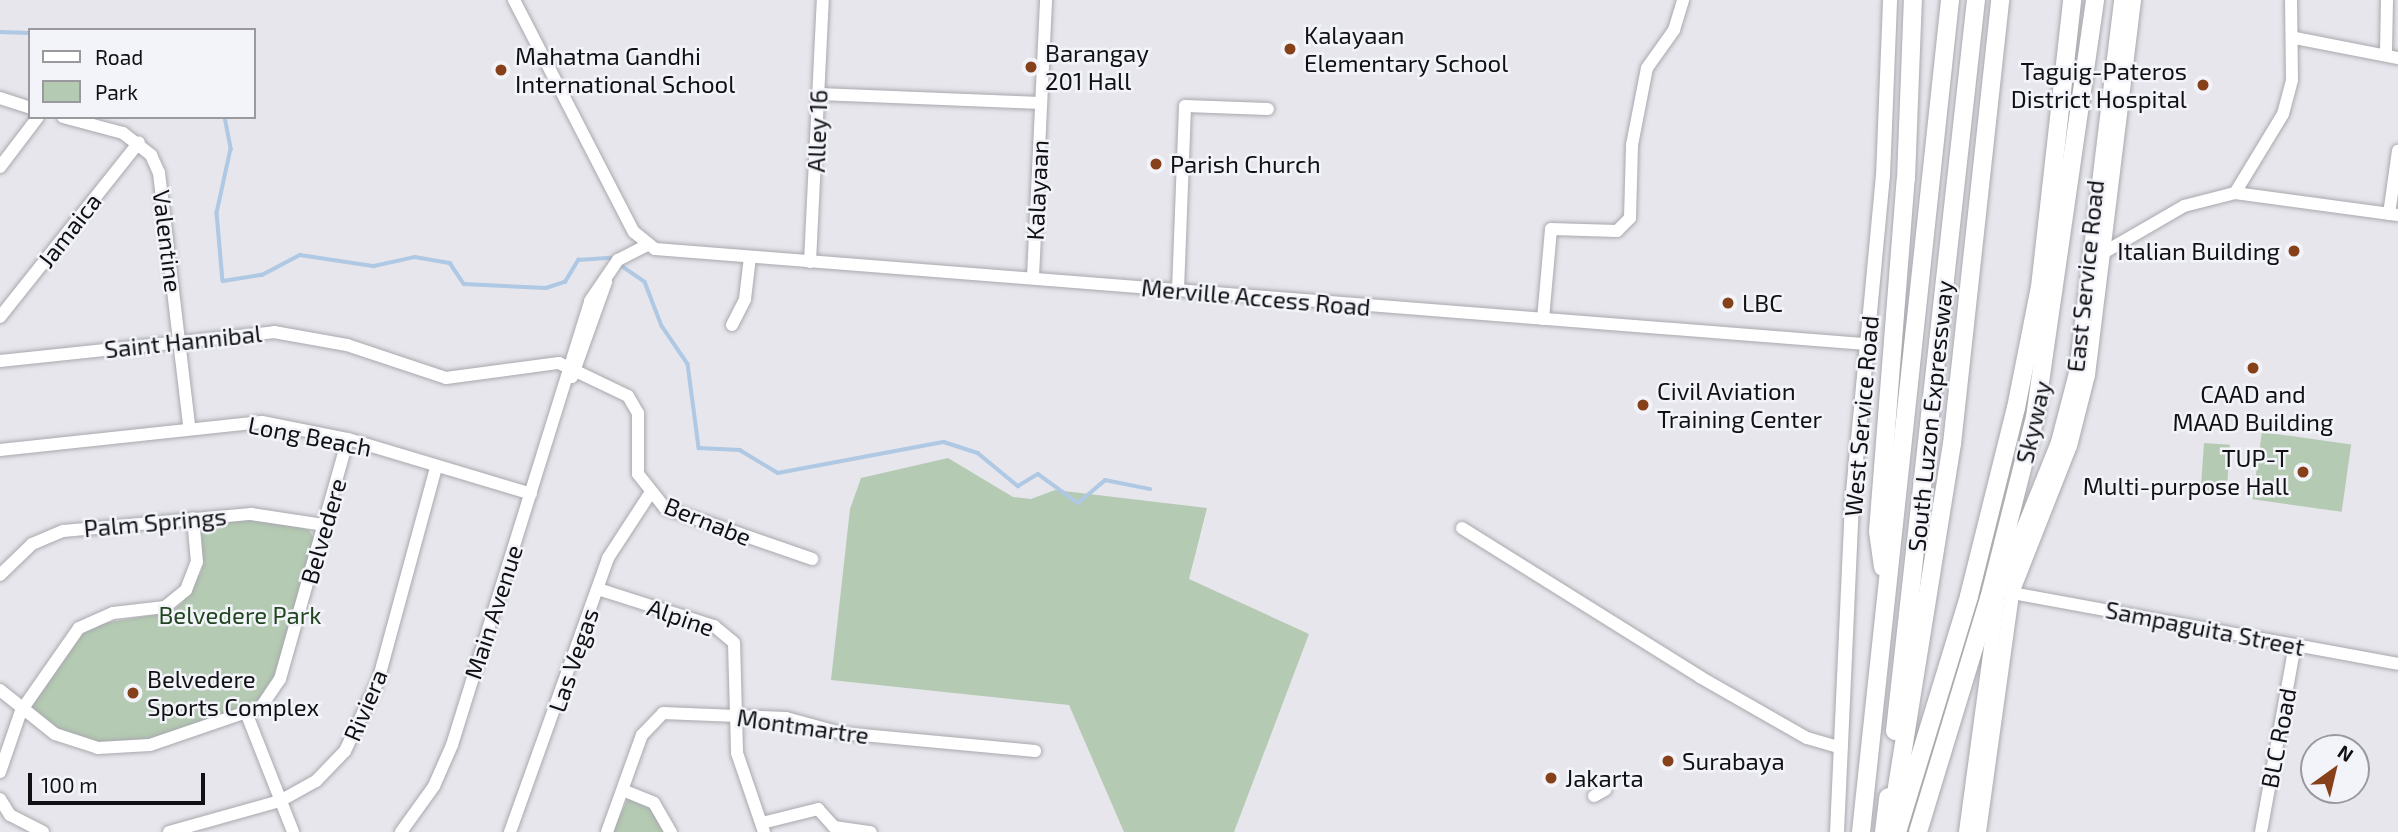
<!DOCTYPE html>
<style>
body{margin:0}
#map{position:relative;width:2398px;height:832px;overflow:hidden;background:#e6e6ec;font-family:"Exo 2",sans-serif}
div>[style]{position:absolute}
.green>*{inset:0;background:#b4cab2;transform-origin:0 0}
.stream>*{height:3.5px;margin:-1.75px;padding:0 1.75px;transform-origin:1.75px;border-radius:1.75px;background:#afc8e3}
.roads{filter:drop-shadow(0 0 2px #a8a8ae) drop-shadow(0 0 2px #a8a8ae)}
.minor>*{height:12px;margin:-6px;padding:0 6px;transform-origin:6px;border-radius:6px;background:#fff}
.major>*{height:14px;margin:-7px;padding:0 7px;transform-origin:7px;border-radius:7px;background:#fff}
.highway>*{height:18px;margin:-9px;padding:0 9px;transform-origin:9px;border-radius:9px;background:#fff}
.dots>*{width:19px;height:19px;translate:-50% -50%;box-sizing:border-box;border:4px solid #f3f4fa;border-radius:50%}
span{translate:-50% -50%;white-space:nowrap;text-align:center;line-height:1.15;-webkit-text-stroke:5px #f3f4fa;paint-order:stroke}
.poi-label{font-size:24px;color:#111113}
.left{translate:0 -50%;text-align:left}
.right{translate:-100% -50%;text-align:right}
.street-label{font-size:24px;color:#111113}
.park-label{font-size:24px;color:#21461f}
.legend{position:absolute;left:28px;top:28px;width:228px;height:91px;box-sizing:border-box;background:#f3f4fa;border:2px solid #99999e;margin:0;padding:9px 12px;list-style:none;font-size:21px;color:#111113}
.legend li{display:flex;align-items:center;gap:14px;height:35px}
.legend b{width:35px;border:2px solid #99999e}
.north{position:absolute;left:2300px;top:734px;width:70px;height:70px;box-sizing:border-box;background:#f3f4fa;border:2px solid #99999e;border-radius:50%;rotate:34deg;font-size:19px;font-weight:700;line-height:28px;text-align:center;color:#111113}
.north::after{content:'';display:block;margin:auto;width:24px;height:32px;background:#86401a;clip-path:polygon(50% 0,100% 100%,50% 72%,0 100%)}
.scale{position:absolute;left:28px;top:773px;width:177px;height:32px;box-sizing:border-box;border:4px solid #111113;border-top:0;padding-left:9px;font-size:21px;line-height:24px;white-space:nowrap;color:#111113;-webkit-text-stroke:5px #f3f4fa;paint-order:stroke}
</style>
<div id="map">
<div class="green">
<div style="left:2262px;top:432px;width:90px;height:68px;rotate:8deg"></div>
<div style="left:2204px;top:443px;width:26px;height:49px;rotate:4deg"></div>
<div style="clip-path:polygon(948px 458px,1013px 497px,1031px 499px,1055px 490px,1207px 508px,1189px 579px,1309px 634px,1234px 832px,1124px 832px,1069px 705px,831px 680px,850px 509px,861px 478px)"></div>
<div style="clip-path:polygon(244px 514px,309px 530px,315px 539px,276px 677px,256px 704px,133px 745px,74px 740px,28px 710px,78px 635px,98px 624px,171px 612px,183px 602px,202px 570px,201px 523px)"></div>
<div style="clip-path:polygon(628px 799px,650px 808px,666px 832px,612px 832px)"></div>
</div>
<div class="stream">
<div style="left:0;top:32px;width:30px;rotate:2deg"></div>
<div style="left:225px;top:117px;width:33px;rotate:79deg"></div>
<div style="left:231px;top:149px;width:66px;rotate:102.3deg"></div>
<div style="left:217px;top:213px;width:68px;rotate:85deg"></div>
<div style="left:223px;top:281px;width:39px;rotate:-9deg"></div>
<div style="left:262px;top:275px;width:43px;rotate:-27.8deg"></div>
<div style="left:300px;top:255px;width:75px;rotate:8.5deg"></div>
<div style="left:374px;top:266px;width:42px;rotate:-12.4deg"></div>
<div style="left:415px;top:257px;width:36px;rotate:10deg"></div>
<div style="left:450px;top:263px;width:25px;rotate:56deg"></div>
<div style="left:464px;top:284px;width:82px;rotate:2.8deg"></div>
<div style="left:546px;top:288px;width:20px;rotate:-18deg"></div>
<div style="left:565px;top:282px;width:26px;rotate:-59deg"></div>
<div style="left:578px;top:260px;width:32px;rotate:-4deg"></div>
<div style="left:610px;top:258px;width:42px;rotate:34.4deg"></div>
<div style="left:645px;top:282px;width:47px;rotate:68.9deg"></div>
<div style="left:662px;top:326px;width:46px;rotate:55.6deg"></div>
<div style="left:688px;top:364px;width:85px;rotate:82.5deg"></div>
<div style="left:699px;top:448px;width:41px;rotate:2.8deg"></div>
<div style="left:740px;top:450px;width:44px;rotate:31.2deg"></div>
<div style="left:778px;top:473px;width:169px;rotate:-10.6deg"></div>
<div style="left:944px;top:442px;width:36px;rotate:18deg"></div>
<div style="left:978px;top:453px;width:52px;rotate:39.5deg"></div>
<div style="left:1018px;top:486px;width:23px;rotate:-31deg"></div>
<div style="left:1038px;top:474px;width:49px;rotate:35.9deg"></div>
<div style="left:1078px;top:503px;width:35px;rotate:-40deg"></div>
<div style="left:1105px;top:480px;width:46px;rotate:11.3deg"></div>
</div>
<div class="roads">
<div class="minor">
<div style="left:514px;top:0;width:261px;rotate:62.7deg"></div>
<div style="left:634px;top:232px;width:27px;rotate:39deg"></div>
<div style="left:655px;top:249px;width:1215px;rotate:4.49deg"></div>
<div style="left:2295px;top:38px;width:105px;rotate:11deg"></div>
<div style="left:2386px;top:52px;width:52px;rotate:-88.9deg"></div>
<div style="left:819px;top:94px;width:222px;rotate:2.3deg"></div>
<div style="left:0;top:98px;width:32px;rotate:18deg"></div>
<div style="left:63px;top:117px;width:62px;rotate:14.9deg"></div>
<div style="left:123px;top:133px;width:36px;rotate:38deg"></div>
<div style="left:151px;top:155px;width:20px;rotate:66deg"></div>
<div style="left:159px;top:173px;width:255px;rotate:83.2deg"></div>
<div style="left:0;top:167px;width:63px;rotate:-52.8deg"></div>
<div style="left:2235px;top:193px;width:164px;rotate:7.7deg"></div>
<div style="left:2389px;top:214px;width:64px;rotate:-81.9deg"></div>
<div style="left:2103px;top:253px;width:94px;rotate:-30.1deg"></div>
<div style="left:2184px;top:206px;width:53px;rotate:-14.3deg"></div>
<div style="left:2235px;top:193px;width:92px;rotate:-58.7deg"></div>
<div style="left:2283px;top:114px;width:35px;rotate:-75deg"></div>
<div style="left:2292px;top:80px;width:80px;rotate:-90.7deg"></div>
<div style="left:810px;top:262px;width:262px;rotate:-87.2deg"></div>
<div style="left:1033px;top:277px;width:277px;rotate:-87.3deg"></div>
<div style="left:1178px;top:290px;width:184px;rotate:-87.8deg"></div>
<div style="left:1185px;top:106px;width:83px;rotate:2.1deg"></div>
<div style="left:0;top:317px;width:223px;rotate:-51.5deg"></div>
<div style="left:1543px;top:319px;width:90px;rotate:-84.9deg"></div>
<div style="left:1551px;top:229px;width:66px;rotate:1.7deg"></div>
<div style="left:1617px;top:231px;width:18px;rotate:-45deg"></div>
<div style="left:1630px;top:218px;width:73px;rotate:-88.4deg"></div>
<div style="left:1632px;top:145px;width:78px;rotate:-79deg"></div>
<div style="left:1647px;top:68px;width:47px;rotate:-54.6deg"></div>
<div style="left:1674px;top:30px;width:31px;rotate:-73deg"></div>
<div style="left:732px;top:325px;width:29px;rotate:-63deg"></div>
<div style="left:745px;top:299px;width:42px;rotate:-83.2deg"></div>
<div style="left:0;top:361px;width:276px;rotate:-6deg"></div>
<div style="left:274px;top:332px;width:74px;rotate:10.1deg"></div>
<div style="left:347px;top:345px;width:104px;rotate:18.4deg"></div>
<div style="left:446px;top:378px;width:114px;rotate:-7.6deg"></div>
<div style="left:559px;top:363px;width:76px;rotate:25.6deg"></div>
<div style="left:628px;top:396px;width:20px;rotate:60deg"></div>
<div style="left:638px;top:413px;width:61px;rotate:90deg"></div>
<div style="left:638px;top:474px;width:43px;rotate:51.5deg"></div>
<div style="left:665px;top:508px;width:156px;rotate:19.1deg"></div>
<div style="left:572px;top:377px;width:101px;rotate:-70.3deg"></div>
<div style="left:0;top:450px;width:263px;rotate:-6.1deg"></div>
<div style="left:262px;top:422px;width:88px;rotate:11.2deg"></div>
<div style="left:348px;top:439px;width:191px;rotate:16.7deg"></div>
<div style="left:1462px;top:528px;width:281px;rotate:32deg"></div>
<div style="left:1700px;top:677px;width:123px;rotate:29.7deg"></div>
<div style="left:1807px;top:738px;width:36px;rotate:16deg"></div>
<div style="left:0;top:575px;width:45px;rotate:-44.1deg"></div>
<div style="left:32px;top:544px;width:34px;rotate:-23deg"></div>
<div style="left:63px;top:531px;width:189px;rotate:-5.2deg"></div>
<div style="left:251px;top:514px;width:75px;rotate:8.5deg"></div>
<div style="left:598px;top:589px;width:122px;rotate:17.7deg"></div>
<div style="left:714px;top:626px;width:26px;rotate:40deg"></div>
<div style="left:734px;top:643px;width:110px;rotate:88.4deg"></div>
<div style="left:737px;top:753px;width:83px;rotate:71.1deg"></div>
<div style="left:2012px;top:593px;width:392px;rotate:10.4deg"></div>
<div style="left:0;top:690px;width:70px;rotate:38.7deg"></div>
<div style="left:55px;top:734px;width:45px;rotate:18deg"></div>
<div style="left:98px;top:748px;width:52px;rotate:-3.3deg"></div>
<div style="left:150px;top:745px;width:117px;rotate:-18.9deg"></div>
<div style="left:261px;top:707px;width:34px;rotate:-56deg"></div>
<div style="left:280px;top:679px;width:249px;rotate:-74.2deg"></div>
<div style="left:247px;top:715px;width:126px;rotate:68.5deg"></div>
<div style="left:0;top:772px;width:65px;rotate:-71deg"></div>
<div style="left:21px;top:711px;width:101px;rotate:-55.1deg"></div>
<div style="left:79px;top:628px;width:37px;rotate:-24deg"></div>
<div style="left:113px;top:613px;width:52px;rotate:-6.6deg"></div>
<div style="left:165px;top:607px;width:27px;rotate:-39deg"></div>
<div style="left:186px;top:590px;width:30px;rotate:-69deg"></div>
<div style="left:197px;top:562px;width:44px;rotate:-95.2deg"></div>
<div style="left:625px;top:791px;width:31px;rotate:22deg"></div>
<div style="left:654px;top:803px;width:34px;rotate:60deg"></div>
<div style="left:1594px;top:796px;width:13px;rotate:-29deg"></div>
<div style="left:0;top:799px;width:19px;rotate:58deg"></div>
<div style="left:10px;top:815px;width:37px;rotate:27deg"></div>
<div style="left:762px;top:823px;width:58px;rotate:-14deg"></div>
<div style="left:818px;top:809px;width:24px;rotate:48deg"></div>
<div style="left:834px;top:827px;width:37px;rotate:8deg"></div>
<div style="left:169px;top:832px;width:115px;rotate:-15.6deg"></div>
<div style="left:280px;top:801px;width:41px;rotate:-29.1deg"></div>
<div style="left:316px;top:781px;width:42px;rotate:-46deg"></div>
<div style="left:345px;top:751px;width:77px;rotate:-64.8deg"></div>
<div style="left:378px;top:681px;width:221px;rotate:-74.8deg"></div>
<div style="left:401px;top:832px;width:57px;rotate:-54.3deg"></div>
<div style="left:434px;top:786px;width:45px;rotate:-66.3deg"></div>
<div style="left:452px;top:745px;width:465px;rotate:-72.7deg"></div>
<div style="left:590px;top:301px;width:50px;rotate:-55.7deg"></div>
<div style="left:618px;top:260px;width:31px;rotate:-27deg"></div>
<div style="left:510px;top:832px;width:291px;rotate:-70.3deg"></div>
<div style="left:608px;top:558px;width:75px;rotate:-56.9deg"></div>
<div style="left:607px;top:832px;width:103px;rotate:-70.2deg"></div>
<div style="left:642px;top:735px;width:30px;rotate:-46deg"></div>
<div style="left:663px;top:713px;width:123px;rotate:2.3deg"></div>
<div style="left:786px;top:718px;width:57px;rotate:15.3deg"></div>
<div style="left:841px;top:733px;width:195px;rotate:5.3deg"></div>
<div style="left:2261px;top:832px;width:190px;rotate:-79.7deg"></div>
</div>
<div class="major">
<div style="left:1837px;top:832px;width:329px;rotate:-87.4deg"></div>
<div style="left:1852px;top:503px;width:328px;rotate:-84.6deg"></div>
<div style="left:1883px;top:176px;width:176px;rotate:-87.7deg"></div>
<div style="left:1966px;top:832px;width:245px;rotate:-82.3deg"></div>
<div style="left:1999px;top:589px;width:158px;rotate:-68.1deg"></div>
<div style="left:2058px;top:442px;width:71px;rotate:-75.4deg"></div>
<div style="left:2076px;top:373px;width:376px;rotate:-83.1deg"></div>
<div style="left:1979px;top:832px;width:241px;rotate:-82.1deg"></div>
<div style="left:2012px;top:593px;width:158px;rotate:-68.5deg"></div>
<div style="left:2070px;top:446px;width:73px;rotate:-75.8deg"></div>
<div style="left:2088px;top:375px;width:378px;rotate:-83deg"></div>
</div>
<div class="highway">
<div style="left:1883px;top:567px;width:36px;rotate:-98deg"></div>
<div style="left:1878px;top:531px;width:353px;rotate:-85.5deg"></div>
<div style="left:1906px;top:179px;width:179px;rotate:-87.8deg"></div>
<div style="left:1895px;top:731px;width:735px;rotate:-83.68deg"></div>
<div style="left:1893px;top:812px;width:373px;rotate:-80.9deg"></div>
<div style="left:1952px;top:444px;width:447px;rotate:-83.8deg"></div>
<div style="left:1861px;top:832px;width:837px;rotate:-83.89deg"></div>
<div style="left:1884px;top:832px;width:35px;rotate:-83deg"></div>
<div style="left:1897px;top:832px;width:247px;rotate:-73deg"></div>
<div style="left:1969px;top:596px;width:194px;rotate:-76deg"></div>
<div style="left:2016px;top:408px;width:123px;rotate:-78.8deg"></div>
<div style="left:2040px;top:287px;width:289px;rotate:-83.6deg"></div>
<div style="left:1918px;top:832px;width:244px;rotate:-73.1deg"></div>
<div style="left:1989px;top:599px;width:188px;rotate:-75.8deg"></div>
<div style="left:2035px;top:417px;width:421px;rotate:-81.8deg"></div>
</div>
</div>
<div class="dots">
<div style="left:1290px;top:49px;background:#86401a"></div>
<div style="left:1031px;top:67px;background:#86401a"></div>
<div style="left:501px;top:70px;background:#86401a"></div>
<div style="left:2203px;top:85px;background:#86401a"></div>
<div style="left:1156px;top:164px;background:#86401a"></div>
<div style="left:2294px;top:251px;background:#86401a"></div>
<div style="left:1728px;top:303px;background:#86401a"></div>
<div style="left:2253px;top:368px;background:#86401a"></div>
<div style="left:1643px;top:405px;background:#86401a"></div>
<div style="left:2303px;top:472px;background:#86401a"></div>
<div style="left:133px;top:693px;background:#86401a"></div>
<div style="left:1668px;top:761px;background:#86401a"></div>
<div style="left:1551px;top:778px;background:#86401a"></div>
</div>
<div class="poi-label">
<span class="left" style="left:1304px;top:49px">Kalayaan<br>Elementary School</span>
<span class="left" style="left:1045px;top:67px">Barangay<br>201 Hall</span>
<span class="left" style="left:515px;top:70px">Mahatma Gandhi<br>International School</span>
<span class="right" style="left:2187px;top:85px">Taguig-Pateros<br>District Hospital</span>
<span class="left" style="left:1170px;top:164px">Parish Church</span>
<span class="right" style="left:2280px;top:251px">Italian Building</span>
<span class="left" style="left:1742px;top:303px">LBC</span>
<span class="left" style="left:1657px;top:405px">Civil Aviation<br>Training Center</span>
<span style="left:2253px;top:408px">CAAD and<br>MAAD Building</span>
<span class="right" style="left:2289px;top:472px">TUP-T<br>Multi-purpose Hall</span>
<span class="left" style="left:147px;top:693px">Belvedere<br>Sports Complex</span>
<span class="left" style="left:1682px;top:761px">Surabaya</span>
<span class="left" style="left:1565px;top:778px">Jakarta</span>
</div>
<div class="street-label">
<span style="left:817px;top:131px;rotate:-88deg">Alley 16</span>
<span style="left:1037px;top:190px;rotate:-87deg">Kalayaan</span>
<span style="left:69px;top:230px;rotate:-52deg">Jamaica</span>
<span style="left:168px;top:241px;rotate:83deg">Valentine</span>
<span style="left:2085px;top:276px;rotate:-84deg">East Service Road</span>
<span style="left:1256px;top:297px;rotate:5deg">Merville Access Road</span>
<span style="left:183px;top:341px;rotate:-6deg">Saint Hannibal</span>
<span style="left:1861px;top:416px;rotate:-85deg">West Service Road</span>
<span style="left:1930px;top:416px;rotate:-84deg">South Luzon Expressway</span>
<span style="left:2033px;top:422px;rotate:-77deg">Skyway</span>
<span style="left:310px;top:436px;rotate:11deg">Long Beach</span>
<span style="left:708px;top:521px;rotate:22deg">Bernabe</span>
<span style="left:155px;top:522px;rotate:-5deg">Palm Springs</span>
<span style="left:323px;top:531px;rotate:-74deg">Belvedere</span>
<span style="left:493px;top:612px;rotate:-72deg">Main Avenue</span>
<span style="left:681px;top:617px;rotate:19deg">Alpine</span>
<span style="left:2205px;top:628px;rotate:11deg">Sampaguita Street</span>
<span style="left:573px;top:660px;rotate:-71deg">Las Vegas</span>
<span style="left:365px;top:705px;rotate:-67deg">Riviera</span>
<span style="left:803px;top:726px;rotate:8deg">Montmartre</span>
<span style="left:2278px;top:738px;rotate:-79deg">BLC Road</span>
</div>
<div class="park-label">
<span style="left:240px;top:615px">Belvedere Park</span>
</div>
<ul class="legend">
<li><b style="height:9px;background:#fff"></b>Road</li>
<li><b style="height:19px;background:#b4cab2"></b>Park</li>
</ul>
<div class="north">N</div>
<div class="scale">100 m</div>
</div>
